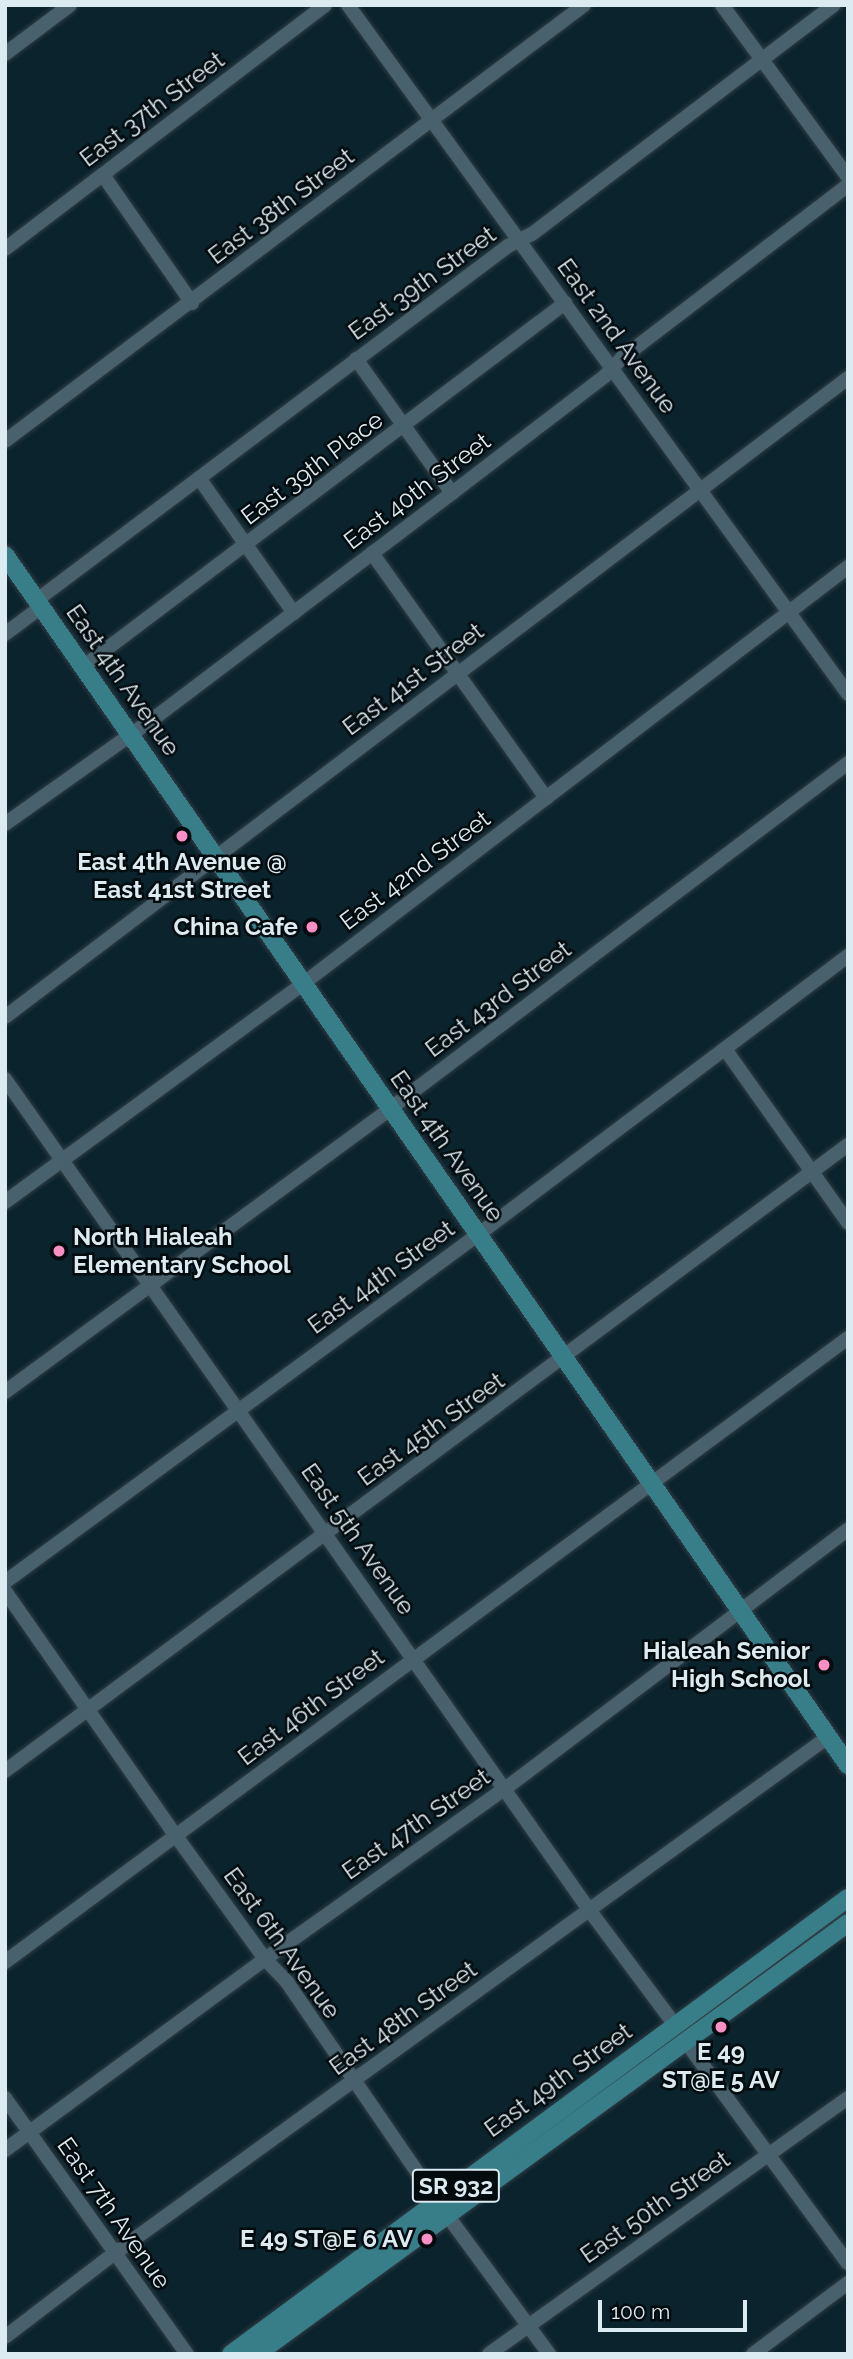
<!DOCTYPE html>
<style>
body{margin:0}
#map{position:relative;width:853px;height:2359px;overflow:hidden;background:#0b232d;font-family:Raleway,sans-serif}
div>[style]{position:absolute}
.roads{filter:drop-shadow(0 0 2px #303d45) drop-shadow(0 0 2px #303d45)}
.minor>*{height:14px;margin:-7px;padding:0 7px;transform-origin:7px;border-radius:7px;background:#48616c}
.major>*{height:18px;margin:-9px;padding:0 9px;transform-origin:9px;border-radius:9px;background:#377e88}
.dots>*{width:19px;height:19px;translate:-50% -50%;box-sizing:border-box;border:4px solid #030b0f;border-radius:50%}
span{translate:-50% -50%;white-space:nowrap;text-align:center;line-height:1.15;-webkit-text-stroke:5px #030b0f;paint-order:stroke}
.shield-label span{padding:2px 5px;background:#030b0f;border:2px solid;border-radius:5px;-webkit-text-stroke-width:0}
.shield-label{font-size:23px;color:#dceaf1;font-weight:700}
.street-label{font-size:24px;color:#dceaf1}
.poi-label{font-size:24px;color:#dceaf1;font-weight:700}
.right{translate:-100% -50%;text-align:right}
.left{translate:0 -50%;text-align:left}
.frame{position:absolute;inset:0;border:7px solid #dceaf1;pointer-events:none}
.scale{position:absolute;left:598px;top:2300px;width:149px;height:32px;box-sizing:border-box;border:4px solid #dceaf1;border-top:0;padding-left:9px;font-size:21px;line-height:24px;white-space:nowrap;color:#dceaf1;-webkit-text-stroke:5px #030b0f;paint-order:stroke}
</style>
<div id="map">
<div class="roads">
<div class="minor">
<div style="left:348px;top:5px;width:851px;rotate:54.03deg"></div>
<div style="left:722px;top:5px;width:213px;rotate:53.8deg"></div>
<div style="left:5px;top:54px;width:81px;rotate:-37deg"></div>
<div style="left:103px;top:175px;width:156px;rotate:55.2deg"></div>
<div style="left:5px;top:249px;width:402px;rotate:-37.3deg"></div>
<div style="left:356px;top:359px;width:165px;rotate:54.4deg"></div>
<div style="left:5px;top:441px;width:725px;rotate:-36.98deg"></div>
<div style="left:199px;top:478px;width:165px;rotate:54.9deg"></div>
<div style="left:372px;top:553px;width:301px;rotate:54.6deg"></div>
<div style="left:37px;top:600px;width:589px;rotate:-36.93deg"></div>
<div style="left:508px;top:246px;width:27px;rotate:-27deg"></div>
<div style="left:532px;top:234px;width:379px;rotate:-37.2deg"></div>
<div style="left:5px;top:634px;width:45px;rotate:-36.9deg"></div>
<div style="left:84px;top:666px;width:603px;rotate:-37.04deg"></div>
<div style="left:5px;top:824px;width:186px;rotate:-35.4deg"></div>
<div style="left:157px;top:716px;width:370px;rotate:-37.1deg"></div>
<div style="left:452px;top:493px;width:193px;rotate:-37.4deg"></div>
<div style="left:605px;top:376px;width:25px;rotate:-47deg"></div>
<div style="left:622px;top:358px;width:285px;rotate:-37.4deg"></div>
<div style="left:5px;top:1017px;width:1058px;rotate:-37.16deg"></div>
<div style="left:725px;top:1049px;width:213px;rotate:54.7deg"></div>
<div style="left:5px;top:1079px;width:1017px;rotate:54.89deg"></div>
<div style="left:590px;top:1911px;width:142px;rotate:53.3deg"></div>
<div style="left:5px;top:1202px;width:371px;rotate:-36.2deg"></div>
<div style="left:304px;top:983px;width:685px;rotate:-37.41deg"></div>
<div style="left:5px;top:1392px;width:479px;rotate:-36.3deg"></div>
<div style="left:391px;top:1108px;width:573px;rotate:-37.05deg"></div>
<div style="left:5px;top:1582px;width:588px;rotate:-36.29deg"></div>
<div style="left:479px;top:1234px;width:462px;rotate:-37deg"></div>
<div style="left:5px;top:1591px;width:299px;rotate:55.1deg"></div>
<div style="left:176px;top:1836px;width:152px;rotate:54.1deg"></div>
<div style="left:265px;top:1959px;width:32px;rotate:46deg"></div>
<div style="left:287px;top:1982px;width:264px;rotate:55.6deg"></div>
<div style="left:436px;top:2200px;width:191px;rotate:53.7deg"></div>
<div style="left:5px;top:1771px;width:1050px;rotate:-36.6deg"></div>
<div style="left:5px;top:1962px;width:1049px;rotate:-36.51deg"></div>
<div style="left:686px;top:2042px;width:274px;rotate:53.8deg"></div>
<div style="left:5px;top:2098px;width:314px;rotate:54.6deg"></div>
<div style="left:5px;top:2150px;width:323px;rotate:-36.3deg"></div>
<div style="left:265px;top:1959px;width:296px;rotate:-35.4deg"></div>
<div style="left:506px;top:1788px;width:429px;rotate:-37.1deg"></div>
<div style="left:5px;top:2337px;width:138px;rotate:-37.4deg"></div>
<div style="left:115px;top:2253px;width:880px;rotate:-35.89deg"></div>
<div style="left:489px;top:2354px;width:441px;rotate:-35.5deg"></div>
<div style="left:753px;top:2354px;width:119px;rotate:-36.8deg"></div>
</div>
<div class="major">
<div style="left:5px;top:555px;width:1475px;rotate:55.14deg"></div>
<div style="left:231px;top:2354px;width:767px;rotate:-36.47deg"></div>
<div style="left:257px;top:2354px;width:731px;rotate:-36.1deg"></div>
</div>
</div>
<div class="dots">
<div style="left:182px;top:836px;background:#fa8fc6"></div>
<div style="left:312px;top:927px;background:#fa8fc6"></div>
<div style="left:59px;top:1251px;background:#fa8fc6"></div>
<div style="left:824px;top:1665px;background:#fa8fc6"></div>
<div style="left:721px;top:2027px;background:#fa8fc6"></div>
<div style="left:427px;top:2239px;background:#fa8fc6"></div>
</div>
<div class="shield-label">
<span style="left:456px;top:2186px">SR 932</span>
</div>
<div class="street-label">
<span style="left:152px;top:109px;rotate:-37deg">East 37th Street</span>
<span style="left:281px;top:206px;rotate:-37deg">East 38th Street</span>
<span style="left:422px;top:283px;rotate:-36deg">East 39th Street</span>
<span style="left:617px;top:336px;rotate:54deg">East 2nd Avenue</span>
<span style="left:312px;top:468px;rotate:-37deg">East 39th Place</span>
<span style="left:417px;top:491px;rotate:-37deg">East 40th Street</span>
<span style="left:413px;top:679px;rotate:-37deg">East 41st Street</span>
<span style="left:123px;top:680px;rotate:55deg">East 4th Avenue</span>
<span style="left:415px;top:870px;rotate:-37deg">East 42nd Street</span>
<span style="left:498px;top:999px;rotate:-37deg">East 43rd Street</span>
<span style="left:447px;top:1146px;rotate:55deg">East 4th Avenue</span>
<span style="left:381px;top:1277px;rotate:-36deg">East 44th Street</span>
<span style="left:431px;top:1429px;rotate:-36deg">East 45th Street</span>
<span style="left:358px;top:1539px;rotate:55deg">East 5th Avenue</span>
<span style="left:311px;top:1707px;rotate:-37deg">East 46th Street</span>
<span style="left:416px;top:1824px;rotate:-35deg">East 47th Street</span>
<span style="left:282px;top:1943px;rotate:54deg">East 6th Avenue</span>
<span style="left:403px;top:2018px;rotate:-36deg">East 48th Street</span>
<span style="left:558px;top:2080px;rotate:-36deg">East 49th Street</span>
<span style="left:655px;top:2207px;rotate:-35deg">East 50th Street</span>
<span style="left:114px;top:2213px;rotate:55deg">East 7th Avenue</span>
</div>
<div class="poi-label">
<span style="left:182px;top:876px">East 4th Avenue @<br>East 41st Street</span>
<span class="right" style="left:298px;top:927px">China Cafe</span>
<span class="left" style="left:73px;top:1251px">North Hialeah<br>Elementary School</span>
<span class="right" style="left:810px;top:1665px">Hialeah Senior<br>High School</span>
<span style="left:721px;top:2066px">E 49<br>ST@E 5 AV</span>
<span class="right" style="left:413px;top:2239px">E 49 ST@E 6 AV</span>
</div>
<div class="frame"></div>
<div class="scale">100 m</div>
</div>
